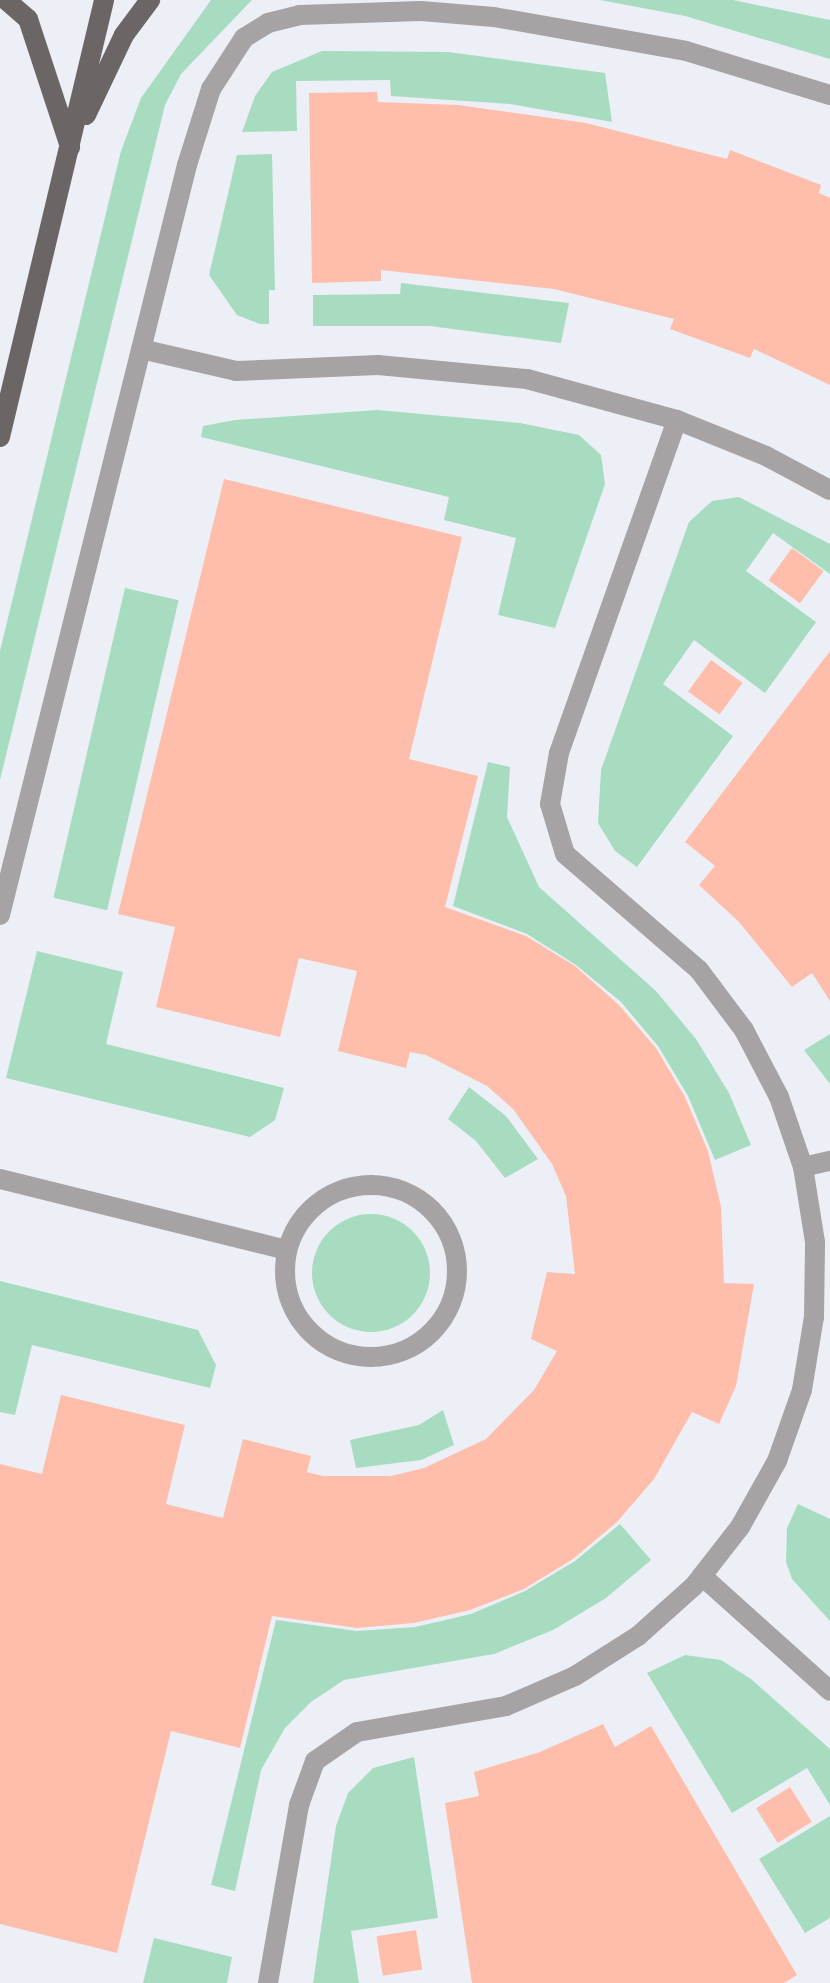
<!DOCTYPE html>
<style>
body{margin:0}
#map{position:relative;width:830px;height:1983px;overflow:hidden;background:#edeff7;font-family:"Libre Baskerville",serif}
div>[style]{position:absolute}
.green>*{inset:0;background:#a7dcc1;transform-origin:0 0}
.round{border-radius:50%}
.building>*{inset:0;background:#febeab;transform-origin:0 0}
.service>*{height:20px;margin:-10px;padding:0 10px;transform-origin:10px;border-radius:10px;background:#a7a3a4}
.service>.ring{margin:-10px;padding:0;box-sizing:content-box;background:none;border:20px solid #a7a3a4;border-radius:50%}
.primary>*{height:20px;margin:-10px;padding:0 10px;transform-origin:10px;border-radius:10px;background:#6b6566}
span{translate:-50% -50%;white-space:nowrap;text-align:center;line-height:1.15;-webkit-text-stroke:6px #edeff7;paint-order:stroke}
</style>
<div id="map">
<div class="green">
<div style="clip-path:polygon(211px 0,252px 0,181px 74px,165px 105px,0 780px,0 651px,121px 151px,141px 98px)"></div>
<div style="clip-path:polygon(600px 0,733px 0,830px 20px,830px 59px,685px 16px)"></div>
<div style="clip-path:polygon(322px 51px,448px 52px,605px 73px,612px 122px,510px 104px,391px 96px,390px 80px,296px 81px,297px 131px,242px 132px,255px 96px,272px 72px)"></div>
<div style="clip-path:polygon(272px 154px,275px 290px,269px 290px,269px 324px,260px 324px,237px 315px,209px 275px,237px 155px)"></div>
<div style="clip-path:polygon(401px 283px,569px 303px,561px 343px,430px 326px,313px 326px,313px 295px,400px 294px)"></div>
<div style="clip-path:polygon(377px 410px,520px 423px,579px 435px,601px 455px,605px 484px,555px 628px,498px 615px,516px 538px,444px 520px,449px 497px,201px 437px,203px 426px,235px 420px)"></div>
<div style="clip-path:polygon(739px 497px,830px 544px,830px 574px,773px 533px,746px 571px,816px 622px,765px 693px,694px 640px,663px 684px,733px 736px,637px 867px,615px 851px,598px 823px,601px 770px,689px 522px,712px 501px)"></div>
<div style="left:125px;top:588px;width:55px;height:318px;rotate:13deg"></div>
<div style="clip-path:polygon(488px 762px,510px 767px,507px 817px,539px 887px,656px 991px,696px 1039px,729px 1093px,751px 1145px,715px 1160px,688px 1096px,658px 1046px,621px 1002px,576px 965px,527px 934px,453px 906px)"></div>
<div style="clip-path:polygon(37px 951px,123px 972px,106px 1044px,284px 1088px,275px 1120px,250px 1137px,6px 1078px)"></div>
<div style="clip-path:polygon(830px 1034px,830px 1084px,804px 1050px)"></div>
<div style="clip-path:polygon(469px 1087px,506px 1116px,538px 1159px,505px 1178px,476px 1141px,448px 1119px)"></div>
<div class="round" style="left:312px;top:1214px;width:118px;height:118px"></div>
<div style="clip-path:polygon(0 1281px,198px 1330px,216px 1365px,210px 1388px,32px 1345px,15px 1415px,0 1412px)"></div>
<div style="clip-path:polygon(443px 1410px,454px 1445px,421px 1460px,356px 1468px,350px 1440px,419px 1425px)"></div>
<div style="clip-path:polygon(798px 1504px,830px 1519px,830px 1621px,792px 1579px,786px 1562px,787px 1528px)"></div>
<div style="clip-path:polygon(620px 1524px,651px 1560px,606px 1598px,553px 1630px,494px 1654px,344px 1680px,311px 1702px,285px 1728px,261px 1770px,235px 1891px,211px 1885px,276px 1620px,357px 1631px,415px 1627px,471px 1614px,525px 1591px,575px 1561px)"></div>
<div style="clip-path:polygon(685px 1655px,721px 1660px,751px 1679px,830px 1749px,830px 1805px,807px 1768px,732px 1813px,647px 1673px)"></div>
<div style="clip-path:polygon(414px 1757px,438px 1918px,351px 1931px,359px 1983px,313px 1983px,336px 1826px,348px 1793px,373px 1768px)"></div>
<div style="clip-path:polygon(830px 1816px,830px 1918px,805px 1933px,759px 1859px)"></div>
<div style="clip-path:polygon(154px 1938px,232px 1957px,227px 1983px,143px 1983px)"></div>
</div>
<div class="building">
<div style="clip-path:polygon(377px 92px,378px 102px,458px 105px,586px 123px,727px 159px,730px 150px,821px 185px,819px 193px,830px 198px,830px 385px,754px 349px,750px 358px,670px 329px,674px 319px,554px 289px,381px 270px,381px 281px,312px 283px,309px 93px)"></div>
<div style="clip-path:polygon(224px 479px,462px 537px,409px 759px,478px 776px,445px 907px,526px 936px,575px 966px,619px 1005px,656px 1048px,685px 1097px,708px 1151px,721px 1207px,724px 1283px,754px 1284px,736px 1386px,719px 1424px,692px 1412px,654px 1479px,617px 1522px,573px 1559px,524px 1589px,470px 1610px,414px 1623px,357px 1628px,272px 1616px,240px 1748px,171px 1731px,117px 1953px,0 1924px,0 1464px,42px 1474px,61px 1395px,185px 1425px,166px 1504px,223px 1518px,243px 1439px,311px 1456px,307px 1472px,323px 1476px,391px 1476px,424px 1468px,486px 1439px,534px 1390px,557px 1351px,531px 1339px,547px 1272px,575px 1274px,566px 1196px,552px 1164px,513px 1109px,487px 1086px,426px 1055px,410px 1052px,406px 1068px,338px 1051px,357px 971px,299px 958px,280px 1037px,156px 1007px,175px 927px,118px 914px)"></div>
<div style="left:792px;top:548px;width:39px;height:40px;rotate:36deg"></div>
<div style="clip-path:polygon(830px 651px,830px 1001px,812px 973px,792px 987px,739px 922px,699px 885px,715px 866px,685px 842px)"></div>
<div style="left:711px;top:660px;width:39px;height:39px;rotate:36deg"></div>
<div style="clip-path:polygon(603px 1724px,615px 1747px,651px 1726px,797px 1975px,784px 1983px,472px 1983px,445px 1803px,479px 1796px,474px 1772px,540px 1752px)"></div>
<div style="left:790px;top:1787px;width:41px;height:40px;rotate:58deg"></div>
<div style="left:416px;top:1930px;width:40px;height:40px;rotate:81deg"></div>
</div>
<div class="service">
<div style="left:141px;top:349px;width:98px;rotate:13deg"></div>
<div style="left:236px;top:371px;width:142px;rotate:-2.4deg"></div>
<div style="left:378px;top:365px;width:150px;rotate:5.4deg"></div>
<div style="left:527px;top:379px;width:156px;rotate:15.3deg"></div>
<div style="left:677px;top:420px;width:96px;rotate:22deg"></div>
<div style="left:766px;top:456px;width:72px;rotate:28deg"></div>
<div style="left:0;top:915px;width:773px;rotate:-76deg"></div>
<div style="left:187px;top:165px;width:80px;rotate:-72.5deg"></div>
<div style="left:211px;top:89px;width:61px;rotate:-57.1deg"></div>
<div style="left:244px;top:38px;width:28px;rotate:-32deg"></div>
<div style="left:268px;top:23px;width:33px;rotate:-14deg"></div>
<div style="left:300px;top:15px;width:121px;rotate:-1.9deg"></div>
<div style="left:421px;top:11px;width:73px;rotate:4.7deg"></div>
<div style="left:494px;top:17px;width:195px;rotate:10deg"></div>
<div style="left:686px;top:51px;width:151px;rotate:17deg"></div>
<div style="left:803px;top:1167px;width:28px;rotate:-13deg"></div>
<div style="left:0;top:1179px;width:295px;rotate:13.9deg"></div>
<div class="ring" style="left:285px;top:1185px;width:152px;height:152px"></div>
<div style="left:702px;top:1576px;width:172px;rotate:41.9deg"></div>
<div style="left:268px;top:1983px;width:181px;rotate:-80.1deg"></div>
<div style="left:299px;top:1805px;width:47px;rotate:-70deg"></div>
<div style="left:315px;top:1761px;width:51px;rotate:-34.6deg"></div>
<div style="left:357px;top:1732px;width:151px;rotate:-9.9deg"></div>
<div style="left:506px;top:1706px;width:75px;rotate:-23.5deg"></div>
<div style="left:575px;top:1676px;width:75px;rotate:-32.4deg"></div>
<div style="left:638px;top:1636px;width:75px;rotate:-41.8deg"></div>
<div style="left:694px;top:1586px;width:75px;rotate:-52.1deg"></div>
<div style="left:740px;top:1527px;width:76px;rotate:-60.7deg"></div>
<div style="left:777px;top:1461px;width:75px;rotate:-70.6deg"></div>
<div style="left:802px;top:1390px;width:74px;rotate:-80.7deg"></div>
<div style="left:814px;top:1317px;width:75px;rotate:-89.2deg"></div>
<div style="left:815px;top:1242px;width:76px;rotate:-99.1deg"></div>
<div style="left:803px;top:1167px;width:74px;rotate:-108.9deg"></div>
<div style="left:779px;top:1097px;width:76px;rotate:-117.6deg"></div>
<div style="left:744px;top:1030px;width:75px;rotate:-126.9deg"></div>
<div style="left:699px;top:970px;width:177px;rotate:-139.1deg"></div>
<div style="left:565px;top:854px;width:52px;rotate:-106.7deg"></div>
<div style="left:550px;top:804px;width:52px;rotate:-80deg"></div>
<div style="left:559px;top:753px;width:353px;rotate:-70.5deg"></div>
</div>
<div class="primary">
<div style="left:6px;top:0;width:29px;rotate:41deg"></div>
<div style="left:28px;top:19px;width:135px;rotate:71.8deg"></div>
<div style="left:86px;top:115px;width:89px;rotate:-64.6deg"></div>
<div style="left:124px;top:35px;width:44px;rotate:-53.4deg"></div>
<div style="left:0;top:437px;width:449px;rotate:-76.6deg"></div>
</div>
</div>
